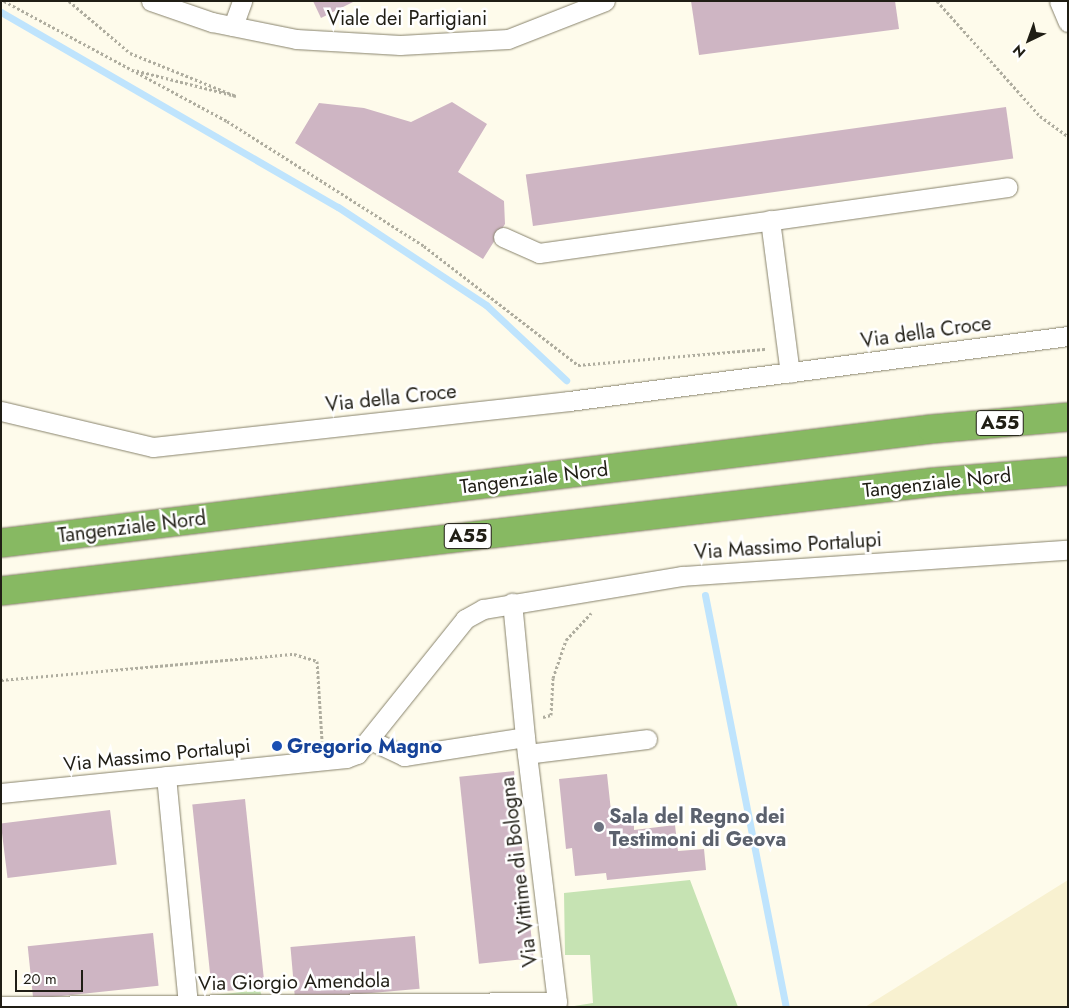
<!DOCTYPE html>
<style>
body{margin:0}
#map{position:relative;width:1069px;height:1008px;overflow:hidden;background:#fefbeb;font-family:Jost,sans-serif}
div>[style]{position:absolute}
.built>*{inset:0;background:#f8f1d0}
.green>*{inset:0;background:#c6e3b3}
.stream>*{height:7px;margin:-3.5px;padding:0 3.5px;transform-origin:3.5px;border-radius:3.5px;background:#bfe4fd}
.building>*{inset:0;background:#ceb5c3;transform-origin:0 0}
.path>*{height:3px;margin-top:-1.5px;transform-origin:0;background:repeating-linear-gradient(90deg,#afad9f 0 2.5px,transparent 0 5px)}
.roads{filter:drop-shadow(0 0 1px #88836c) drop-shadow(0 0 1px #88836c)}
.street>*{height:19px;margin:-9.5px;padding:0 9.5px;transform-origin:9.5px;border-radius:9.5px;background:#fff}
.highway>*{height:28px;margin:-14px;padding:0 14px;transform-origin:14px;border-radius:14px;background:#87b962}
.dots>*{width:14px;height:14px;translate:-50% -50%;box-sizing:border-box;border:2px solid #fff;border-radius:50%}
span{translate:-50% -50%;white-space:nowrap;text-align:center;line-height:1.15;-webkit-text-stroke:5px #fff;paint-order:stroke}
.shield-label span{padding:1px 4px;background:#fff;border:1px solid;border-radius:4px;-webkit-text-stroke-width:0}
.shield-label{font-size:19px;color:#201e15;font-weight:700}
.street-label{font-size:20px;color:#201e15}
.transit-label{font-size:20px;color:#164399;font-weight:700}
.left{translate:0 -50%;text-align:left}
.worship-label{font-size:20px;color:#5b616d;font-weight:700}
.frame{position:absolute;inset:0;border:2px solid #201e15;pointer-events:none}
.north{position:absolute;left:1004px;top:15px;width:50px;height:50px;-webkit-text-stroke:4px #fff;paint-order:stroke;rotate:222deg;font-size:14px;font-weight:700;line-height:20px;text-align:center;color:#201e15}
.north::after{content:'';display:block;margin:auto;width:18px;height:22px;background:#201e15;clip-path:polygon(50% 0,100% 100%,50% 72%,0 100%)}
.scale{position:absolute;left:15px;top:970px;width:68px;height:22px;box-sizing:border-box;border:2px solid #201e15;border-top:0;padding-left:6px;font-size:15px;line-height:18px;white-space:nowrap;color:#201e15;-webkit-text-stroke:4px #fff;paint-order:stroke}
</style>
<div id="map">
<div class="built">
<div style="clip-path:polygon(1068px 880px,1068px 1007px,865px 1007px)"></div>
</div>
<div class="green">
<div style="clip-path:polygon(690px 880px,738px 1007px,568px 1007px,593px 1003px,590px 955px,565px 955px,564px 893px)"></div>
<div style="clip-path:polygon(260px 990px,265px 1007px,214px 995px)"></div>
</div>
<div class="stream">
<div style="left:1px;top:12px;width:389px;rotate:30.1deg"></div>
<div style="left:338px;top:207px;width:178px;rotate:33.5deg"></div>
<div style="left:486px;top:305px;width:110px;rotate:43.2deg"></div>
<div style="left:705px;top:595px;width:420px;rotate:78.9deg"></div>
</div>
<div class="building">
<div style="clip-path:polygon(313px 1px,355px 1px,321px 18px)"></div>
<div style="clip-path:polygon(691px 1px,895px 1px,899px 29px,699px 55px)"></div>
<div style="clip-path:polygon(452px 102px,487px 124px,458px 172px,504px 201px,505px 224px,483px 259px,295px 143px,319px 103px,364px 108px,411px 122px)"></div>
<div style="left:1006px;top:107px;width:52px;height:485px;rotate:82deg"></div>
<div style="left:514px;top:771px;width:188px;height:55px;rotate:84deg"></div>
<div style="clip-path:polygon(607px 774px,611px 811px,620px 810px,634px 820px,634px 830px,675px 825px,678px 851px,704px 849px,706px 870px,607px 880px,606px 873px,575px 876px,572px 848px,566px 849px,559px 779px)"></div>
<div style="left:245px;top:799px;width:189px;height:53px;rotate:84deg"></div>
<div style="left:110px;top:810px;width:55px;height:110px;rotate:83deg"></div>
<div style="left:153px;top:933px;width:53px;height:126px;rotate:84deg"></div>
<div style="left:415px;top:936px;width:53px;height:125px;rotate:85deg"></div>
</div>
<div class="path">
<div style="left:4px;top:1px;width:253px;rotate:28.3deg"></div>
<div style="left:227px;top:121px;width:233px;rotate:32.4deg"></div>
<div style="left:424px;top:246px;width:195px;rotate:37.7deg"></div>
<div style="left:578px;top:365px;width:189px;rotate:-4.9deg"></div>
<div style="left:69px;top:1px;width:80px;rotate:40.4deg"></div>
<div style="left:130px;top:53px;width:114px;rotate:22.1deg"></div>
<div style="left:236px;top:96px;width:105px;rotate:-165.7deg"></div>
<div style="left:937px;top:1px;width:154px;rotate:48.2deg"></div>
<div style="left:1040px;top:116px;width:34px;rotate:36deg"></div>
<div style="left:1px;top:680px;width:294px;rotate:-5.1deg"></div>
<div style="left:294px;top:654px;width:24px;rotate:17deg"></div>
<div style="left:317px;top:661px;width:80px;rotate:86.4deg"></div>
<div style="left:543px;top:717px;width:8px;rotate:-14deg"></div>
<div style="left:551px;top:715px;width:37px;rotate:-87deg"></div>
<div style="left:553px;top:678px;width:40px;rotate:-71.1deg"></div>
<div style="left:566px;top:640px;width:37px;rotate:-47deg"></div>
</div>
<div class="roads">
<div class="street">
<div style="left:151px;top:1px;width:65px;rotate:19deg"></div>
<div style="left:212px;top:22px;width:86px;rotate:11.4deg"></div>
<div style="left:296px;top:39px;width:104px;rotate:3.3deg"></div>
<div style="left:400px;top:45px;width:108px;rotate:-3.2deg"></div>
<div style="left:508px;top:39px;width:104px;rotate:-21.4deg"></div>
<div style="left:1059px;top:1px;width:23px;rotate:67deg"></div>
<div style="left:233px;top:26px;width:27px;rotate:-70deg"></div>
<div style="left:770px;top:220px;width:154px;rotate:82.6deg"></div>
<div style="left:503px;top:237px;width:39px;rotate:24deg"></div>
<div style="left:539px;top:253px;width:473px;rotate:-8deg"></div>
<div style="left:1px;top:411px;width:156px;rotate:13.3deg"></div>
<div style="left:153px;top:447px;width:419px;rotate:-6.3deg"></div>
<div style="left:569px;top:401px;width:503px;rotate:-7.42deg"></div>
<div style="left:370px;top:740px;width:38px;rotate:25deg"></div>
<div style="left:404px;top:756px;width:122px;rotate:-8.9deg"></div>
<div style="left:525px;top:737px;width:135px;rotate:-95.5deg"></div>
<div style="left:527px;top:754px;width:121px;rotate:-7.1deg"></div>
<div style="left:166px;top:776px;width:231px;rotate:84.5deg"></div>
<div style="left:1px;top:793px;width:347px;rotate:-5.8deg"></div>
<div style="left:346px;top:758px;width:12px;rotate:-20deg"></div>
<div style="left:357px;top:754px;width:173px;rotate:-51.3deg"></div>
<div style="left:465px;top:619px;width:21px;rotate:-29deg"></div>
<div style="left:483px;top:609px;width:202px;rotate:-9.4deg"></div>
<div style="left:682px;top:576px;width:387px;rotate:-3.9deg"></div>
<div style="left:1px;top:1006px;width:556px;rotate:-0.41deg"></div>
<div style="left:557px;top:1002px;width:267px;rotate:-96.9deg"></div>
</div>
<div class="highway">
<div style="left:1px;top:543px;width:938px;rotate:-6.98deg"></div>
<div style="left:932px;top:429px;width:137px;rotate:-5deg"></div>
<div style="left:1px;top:591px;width:940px;rotate:-6.66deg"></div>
<div style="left:935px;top:482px;width:133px;rotate:-4.7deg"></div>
</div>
</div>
<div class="dots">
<div style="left:277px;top:746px;background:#1a4fb4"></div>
<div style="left:599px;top:827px;background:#6b7280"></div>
</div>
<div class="shield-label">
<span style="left:1000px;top:423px">A55</span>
<span style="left:468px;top:536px">A55</span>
</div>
<div class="street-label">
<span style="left:407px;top:18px">Viale dei Partigiani</span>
<span style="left:926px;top:332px;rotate:-8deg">Via della Croce</span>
<span style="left:391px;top:398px;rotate:-6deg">Via della Croce</span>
<span style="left:534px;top:478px;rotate:-7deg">Tangenziale Nord</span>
<span style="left:937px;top:483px;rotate:-6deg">Tangenziale Nord</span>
<span style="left:132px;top:527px;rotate:-7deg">Tangenziale Nord</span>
<span style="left:788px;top:546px;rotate:-4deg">Via Massimo Portalupi</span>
<span style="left:157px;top:755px;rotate:-6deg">Via Massimo Portalupi</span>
<span style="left:519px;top:872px;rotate:-97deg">Via Vittime di Bologna</span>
<span style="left:294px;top:982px;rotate:-1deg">Via Giorgio Amendola</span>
</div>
<div class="transit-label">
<span class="left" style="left:287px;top:746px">Gregorio Magno</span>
</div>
<div class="worship-label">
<span class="left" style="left:609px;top:828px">Sala del Regno dei<br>Testimoni di Geova</span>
</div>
<div class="frame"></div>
<div class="north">N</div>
<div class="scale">20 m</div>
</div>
